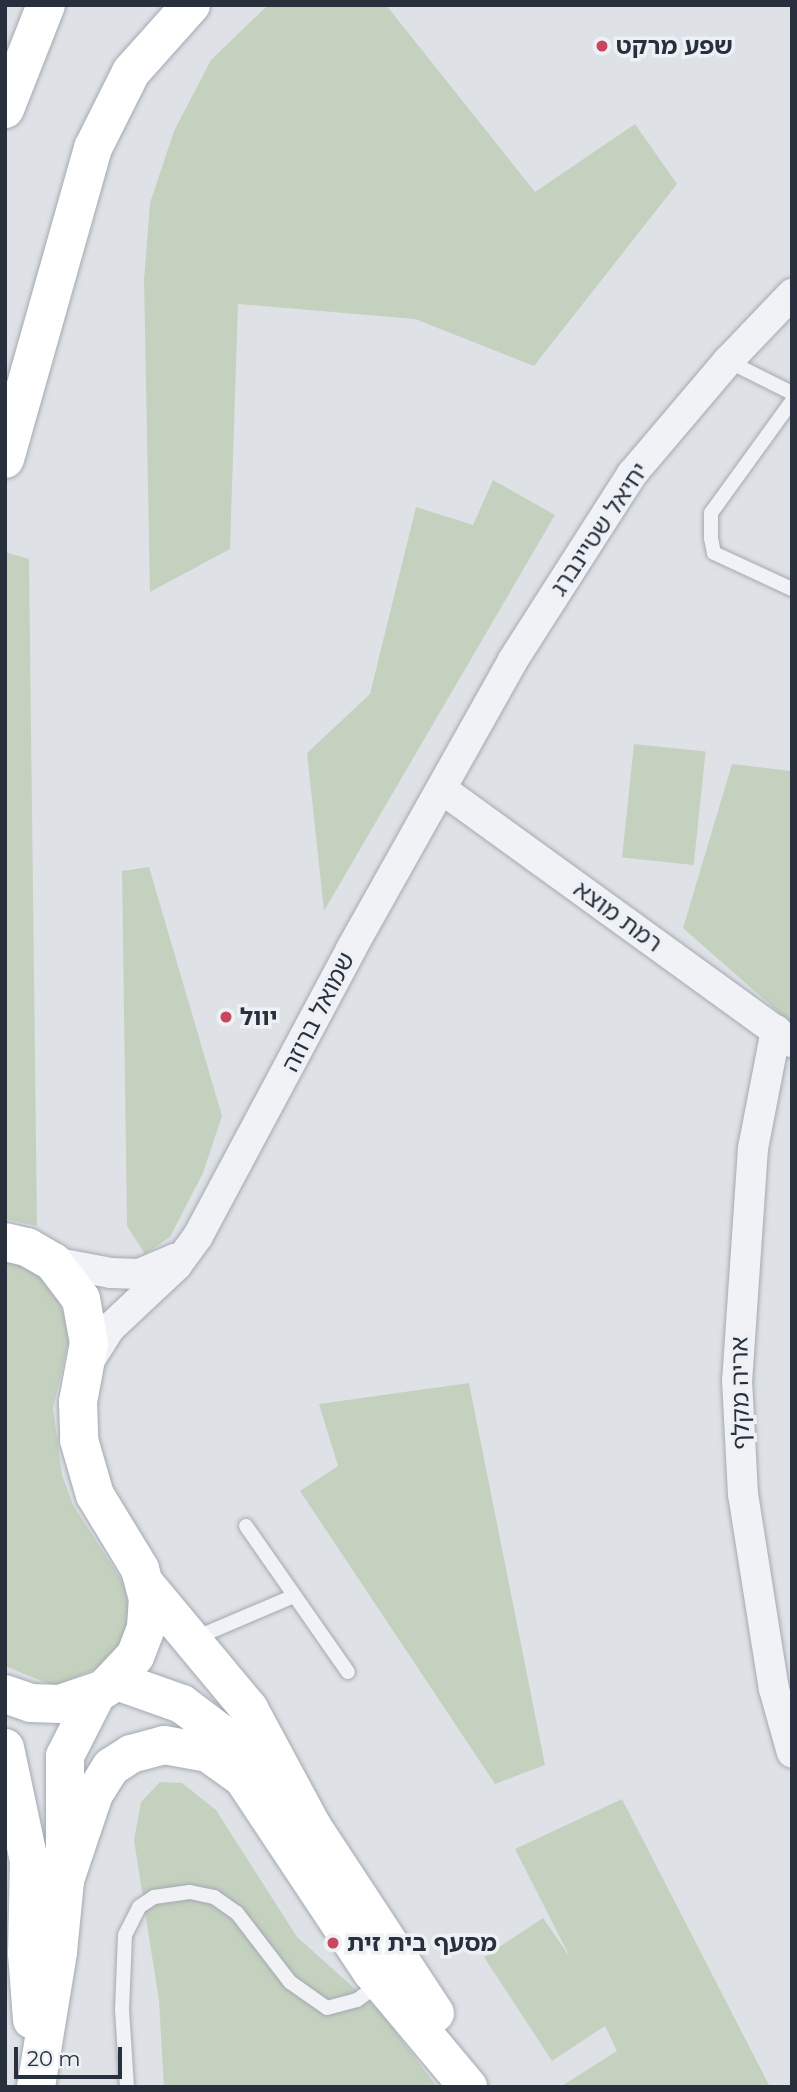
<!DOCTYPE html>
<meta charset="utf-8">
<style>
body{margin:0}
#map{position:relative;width:797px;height:2092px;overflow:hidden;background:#dee2e7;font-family:Montserrat,"Noto Sans Hebrew",sans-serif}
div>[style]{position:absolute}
.green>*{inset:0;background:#c4d1bf;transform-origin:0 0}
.roads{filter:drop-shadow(0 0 2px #a4a9b1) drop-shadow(0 0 2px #a4a9b1)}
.service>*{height:14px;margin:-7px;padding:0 7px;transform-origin:7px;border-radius:7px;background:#f0f2f6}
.minor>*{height:30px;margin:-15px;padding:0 15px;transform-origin:15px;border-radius:15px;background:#f0f2f6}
.secondary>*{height:38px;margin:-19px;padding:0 19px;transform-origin:19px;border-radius:19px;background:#fff}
.trunk>*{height:38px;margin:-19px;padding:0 19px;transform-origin:19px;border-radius:19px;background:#fff}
.dots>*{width:19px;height:19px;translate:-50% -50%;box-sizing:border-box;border:4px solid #edf1f5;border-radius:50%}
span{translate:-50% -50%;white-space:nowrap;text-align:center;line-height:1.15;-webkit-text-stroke:7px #edf1f5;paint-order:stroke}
.poi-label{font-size:24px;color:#28303d;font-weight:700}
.left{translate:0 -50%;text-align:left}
.street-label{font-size:24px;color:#28303d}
.frame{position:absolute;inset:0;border:7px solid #28303d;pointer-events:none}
.scale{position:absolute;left:14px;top:2047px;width:108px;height:32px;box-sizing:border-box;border:4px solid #28303d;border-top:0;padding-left:9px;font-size:21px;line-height:24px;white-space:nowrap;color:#28303d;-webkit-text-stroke:5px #edf1f5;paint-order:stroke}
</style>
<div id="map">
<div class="green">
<div style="clip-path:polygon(268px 5px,386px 5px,535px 192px,635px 124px,677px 184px,534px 366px,415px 319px,238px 304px,230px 549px,150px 592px,144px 280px,150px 203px,174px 131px,211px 60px)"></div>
<div style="clip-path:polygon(493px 480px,555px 515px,324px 911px,307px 753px,370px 694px,416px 507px,473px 525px)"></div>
<div style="clip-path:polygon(5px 552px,29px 559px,37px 1226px,5px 1219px)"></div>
<div style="left:634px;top:744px;width:72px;height:114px;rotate:6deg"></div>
<div style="clip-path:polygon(732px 764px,792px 771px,792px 1024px,683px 928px)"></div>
<div style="clip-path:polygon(149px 867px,222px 1116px,203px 1173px,170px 1237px,145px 1254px,127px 1226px,122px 871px)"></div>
<div style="clip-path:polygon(5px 1259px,38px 1272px,57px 1296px,67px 1323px,70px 1336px,53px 1408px,62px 1475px,73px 1505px,124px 1584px,129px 1611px,126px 1637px,105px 1665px,54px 1686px,5px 1666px)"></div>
<div style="clip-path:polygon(469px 1383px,545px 1765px,495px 1784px,300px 1491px,338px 1466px,319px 1404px)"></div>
<div style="clip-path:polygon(160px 1782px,182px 1783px,216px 1810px,297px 1937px,380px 2011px,437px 2087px,164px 2087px,159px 2001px,134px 1840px,141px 1802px)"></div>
<div style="clip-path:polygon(622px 1799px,770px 2087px,560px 2087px,617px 2051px,605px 2026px,552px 2061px,484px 1957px,543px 1918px,570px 1957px,515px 1849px)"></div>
</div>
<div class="roads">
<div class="service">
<div style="left:728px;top:361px;width:72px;rotate:26.6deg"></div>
<div style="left:792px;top:401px;width:138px;rotate:125.9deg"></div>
<div style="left:711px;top:513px;width:25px;rotate:90deg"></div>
<div style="left:711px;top:538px;width:15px;rotate:79deg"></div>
<div style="left:714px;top:553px;width:86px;rotate:24.8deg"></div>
<div style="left:246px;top:1526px;width:178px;rotate:55.1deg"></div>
<div style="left:193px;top:1639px;width:110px;rotate:-23.1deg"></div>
<div style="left:127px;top:2087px;width:77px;rotate:-93.7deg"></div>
<div style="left:122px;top:2010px;width:75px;rotate:-87.7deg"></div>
<div style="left:125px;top:1935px;width:31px;rotate:-63deg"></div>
<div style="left:139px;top:1907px;width:18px;rotate:-34deg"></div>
<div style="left:154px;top:1897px;width:36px;rotate:-8deg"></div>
<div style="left:190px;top:1892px;width:25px;rotate:12deg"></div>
<div style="left:214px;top:1897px;width:28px;rotate:35deg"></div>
<div style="left:237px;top:1913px;width:87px;rotate:52.5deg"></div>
<div style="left:290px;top:1982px;width:45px;rotate:35.1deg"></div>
<div style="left:327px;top:2008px;width:31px;rotate:-15deg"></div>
<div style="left:357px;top:2000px;width:27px;rotate:-36deg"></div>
</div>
<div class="minor">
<div style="left:443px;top:790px;width:430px;rotate:35.9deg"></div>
<div style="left:776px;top:1030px;width:120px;rotate:101deg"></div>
<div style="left:753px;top:1148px;width:233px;rotate:93.9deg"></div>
<div style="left:737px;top:1380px;width:114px;rotate:87deg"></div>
<div style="left:743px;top:1494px;width:197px;rotate:81deg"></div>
<div style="left:774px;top:1689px;width:66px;rotate:74.3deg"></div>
<div style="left:53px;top:1262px;width:59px;rotate:10.7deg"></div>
<div style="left:111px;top:1273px;width:28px;rotate:2deg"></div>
<div style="left:139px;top:1274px;width:39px;rotate:-23deg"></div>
<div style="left:86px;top:1366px;width:45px;rotate:-57.7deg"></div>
<div style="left:110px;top:1328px;width:92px;rotate:-43.2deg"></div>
<div style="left:177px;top:1265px;width:36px;rotate:-54deg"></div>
<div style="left:198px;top:1236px;width:325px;rotate:-61.9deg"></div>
<div style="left:351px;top:949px;width:331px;rotate:-60.7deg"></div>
<div style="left:513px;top:660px;width:221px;rotate:-57.4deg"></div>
<div style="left:632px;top:474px;width:148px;rotate:-49.7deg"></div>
<div style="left:728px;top:361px;width:93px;rotate:-46.3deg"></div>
</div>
<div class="secondary">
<div style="left:5px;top:459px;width:323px;rotate:-74.2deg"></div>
<div style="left:93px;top:148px;width:85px;rotate:-63.4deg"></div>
<div style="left:131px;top:72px;width:90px;rotate:-48.2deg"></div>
<div style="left:5px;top:1242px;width:23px;rotate:13deg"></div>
<div style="left:27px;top:1247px;width:30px;rotate:30deg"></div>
<div style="left:53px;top:1262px;width:46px;rotate:52.9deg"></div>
<div style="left:81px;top:1299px;width:45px;rotate:79.7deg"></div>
<div style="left:89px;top:1343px;width:60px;rotate:100.6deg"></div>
<div style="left:78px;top:1402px;width:38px;rotate:88deg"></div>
<div style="left:79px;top:1440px;width:57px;rotate:73.8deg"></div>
<div style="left:95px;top:1495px;width:87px;rotate:58.7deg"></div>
<div style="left:140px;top:1569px;width:30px;rotate:75deg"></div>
<div style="left:148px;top:1598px;width:30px;rotate:94deg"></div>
<div style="left:146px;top:1628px;width:30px;rotate:111deg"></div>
<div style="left:135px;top:1656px;width:45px;rotate:133.2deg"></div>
<div style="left:104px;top:1689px;width:46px;rotate:161.2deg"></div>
<div style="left:60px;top:1704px;width:29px;rotate:-178deg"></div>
<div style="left:31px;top:1703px;width:28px;rotate:-161deg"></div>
<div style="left:145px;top:1584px;width:163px;rotate:50.2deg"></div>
<div style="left:249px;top:1709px;width:133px;rotate:61.7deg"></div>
<div style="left:312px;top:1826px;width:224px;rotate:56.7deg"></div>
<div style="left:104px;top:1689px;width:15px;rotate:-32deg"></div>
<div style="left:117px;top:1681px;width:69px;rotate:19.5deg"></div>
<div style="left:182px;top:1704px;width:46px;rotate:37.1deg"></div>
<div style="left:219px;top:1732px;width:45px;rotate:49.5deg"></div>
<div style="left:5px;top:1748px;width:116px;rotate:78deg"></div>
<div style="left:29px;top:1861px;width:92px;rotate:91.2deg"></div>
<div style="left:27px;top:1953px;width:67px;rotate:85.7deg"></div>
<div style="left:65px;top:1880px;width:91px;rotate:-71.4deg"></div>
<div style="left:94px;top:1794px;width:32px;rotate:-58deg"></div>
<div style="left:111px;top:1767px;width:24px;rotate:-33deg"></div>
<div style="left:131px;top:1754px;width:34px;rotate:-15deg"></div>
<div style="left:164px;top:1745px;width:45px;rotate:10.3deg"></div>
<div style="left:208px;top:1753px;width:43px;rotate:35.5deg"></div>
<div style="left:243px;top:1778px;width:233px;rotate:56.4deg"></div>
<div style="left:372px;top:1972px;width:150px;rotate:50.1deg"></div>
<div style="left:36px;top:2087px;width:137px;rotate:-80.7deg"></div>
<div style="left:58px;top:1952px;width:72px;rotate:-84.4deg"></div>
<div style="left:65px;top:1880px;width:124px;rotate:-90deg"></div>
<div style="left:65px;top:1756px;width:71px;rotate:-63.1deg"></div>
</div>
<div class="trunk">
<div style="left:5px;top:109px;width:112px;rotate:-68.5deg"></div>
</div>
</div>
<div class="dots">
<div style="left:602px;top:46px;background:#c9465e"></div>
<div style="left:226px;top:1017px;background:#c9465e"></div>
<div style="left:333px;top:1943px;background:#c9465e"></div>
</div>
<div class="poi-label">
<span class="left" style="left:616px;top:46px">שפע מרקט</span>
<span class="left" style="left:240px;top:1017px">יוול</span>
<span class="left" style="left:347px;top:1943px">מסעף בית זית</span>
</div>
<div class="street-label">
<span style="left:599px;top:529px;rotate:-56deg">יחיאל שטיינברג</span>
<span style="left:618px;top:916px;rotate:36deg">רמת מוצא</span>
<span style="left:318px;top:1012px;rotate:-63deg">שמואל ברוזה</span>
<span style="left:740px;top:1393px;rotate:-91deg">אריה מקלף</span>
</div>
<div class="frame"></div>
<div class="scale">20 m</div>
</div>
